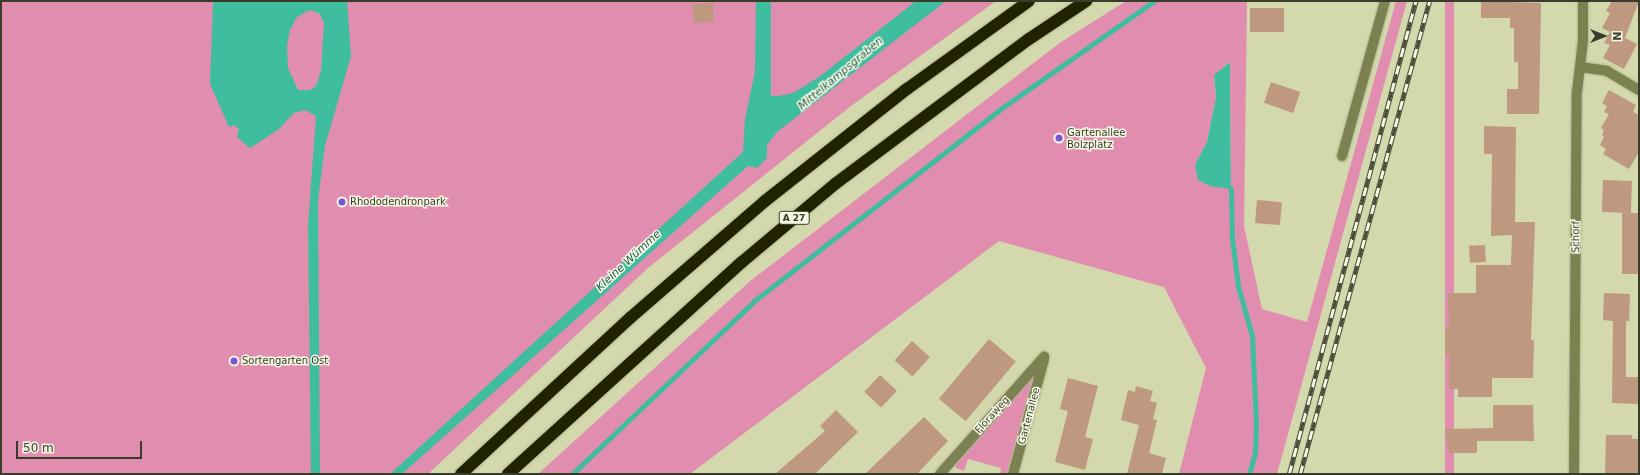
<!DOCTYPE html>
<meta charset="utf-8">
<style>
body{margin:0}
#map{position:relative;width:1640px;height:475px;overflow:hidden;background:#d3d8ad;font-family:"DejaVu Sans",sans-serif}
div>[style]{position:absolute}
.green>*{inset:0;background:#e18db0;transform-origin:0 0}
.water>*{inset:0;background:#3ebd9f}
.stream>*{height:5px;margin:-2.5px;padding:0 2.5px;transform-origin:2.5px;border-radius:2.5px;background:#3ebd9f}
.building>*{inset:0;background:#be987f;transform-origin:0 0}
.roads{filter:drop-shadow(0 0 1px #b1b690) drop-shadow(0 0 1px #b1b690)}
.minor>*{height:10px;margin:-5px;padding:0 5px;transform-origin:5px;border-radius:5px;background:#7c8152}
.highway>*{height:12px;margin:-6px;padding:0 6px;transform-origin:6px;border-radius:6px;background:#212300}
.rail>*{height:4.5px;margin-top:-2.25px;transform-origin:0;background:repeating-linear-gradient(90deg,#f4f7e1 0 9px,#494c38 0 18px);box-sizing:border-box;border-block:1px solid #494c38}
.dots>*{width:11px;height:11px;translate:-50% -50%;box-sizing:border-box;border:2px solid #f4f7e1;border-radius:50%}
span{translate:-50% -50%;white-space:nowrap;text-align:center;line-height:1.15;-webkit-text-stroke:3px #f4f7e1;paint-order:stroke}
.shield-label span{padding:1px 3px;background:#f4f7e1;border:1px solid;border-radius:3px;-webkit-text-stroke-width:0}
.shield-label{font-size:9px;color:#3a3c2b;font-weight:700}
.poi-label{font-size:10px;color:#3a3c2b}
.left{translate:0 -50%;text-align:left}
.street-label{font-size:10px;color:#3a3c2b}
.water-label{font-size:11px;color:#1a5d4d;font-style:italic}
.frame{position:absolute;inset:0;border:2px solid #3a3c2b;pointer-events:none}
.north{position:absolute;left:1584px;top:16px;width:40px;height:40px;-webkit-text-stroke:3px #f4f7e1;paint-order:stroke;rotate:90deg;font-size:11px;font-weight:700;line-height:16px;text-align:center;color:#3a3c2b}
.north::after{content:'';display:block;margin:auto;width:14px;height:18px;background:#3a3c2b;clip-path:polygon(50% 0,100% 100%,50% 72%,0 100%)}
.scale{position:absolute;left:16px;top:441px;width:126px;height:18px;box-sizing:border-box;border:2px solid #3a3c2b;border-top:0;padding-left:5px;font-size:12px;line-height:14px;white-space:nowrap;color:#3a3c2b;-webkit-text-stroke:3px #f4f7e1;paint-order:stroke}
</style>
<div id="map">
<div class="green">
<div style="clip-path:polygon(1px 1px,996px 1px,851px 106px,648px 268px,428px 474px,1px 474px)"></div>
<div style="clip-path:polygon(evenodd,1126px 1px,1247px 1px,1244px 226px,1262px 309px,1307px 322px,1396px 1px,1407px 1px,1277px 474px,1179px 474px,1206px 368px,1164px 287px,999px 241px,690px 474px,538px 474px,749px 282px,1061px 42px,1126px 1px,1229px 62px,1230px 62px,1231px 189px,1195px 165px,1207px 142px,1216px 97px,1214px 76px,1229px 62px)"></div>
<div style="left:1445px;top:1px;width:9px;height:491px"></div>
<div style="clip-path:polygon(1030px 378px,1033px 379px,1007px 474px,1000px 474px,1001px 468px,968px 459px,964px 471px,956px 468px,955px 466px)"></div>
</div>
<div class="water">
<div style="clip-path:polygon(evenodd,213px 1px,347px 1px,351px 56px,325px 146px,318px 200px,320px 474px,311px 474px,308px 225px,316px 116px,305px 110px,294px 113px,279px 129px,250px 148px,237px 137px,239px 129px,234px 125px,229px 127px,210px 84px,213px 1px,310px 10px,320px 14px,324px 23px,321px 71px,316px 86px,310px 90px,298px 90px,288px 68px,287px 46px,290px 30px,297px 17px,310px 10px)"></div>
<div style="clip-path:polygon(756px 1px,771px 1px,771px 96px,778px 96px,793px 93px,819px 77px,916px 1px,946px 1px,777px 132px,767px 145px,767px 158px,757px 168px,748px 166px,402px 474px,390px 474px,743px 152px,745px 119px,755px 72px)"></div>
<div style="clip-path:polygon(1230px 62px,1230px 92px,1231px 189px,1210px 186px,1198px 180px,1195px 165px,1207px 142px,1216px 97px,1214px 75px)"></div>
</div>
<div class="stream">
<div style="left:1231px;top:189px;width:49px;rotate:88.8deg"></div>
<div style="left:1232px;top:238px;width:48px;rotate:82.9deg"></div>
<div style="left:1238px;top:286px;width:52px;rotate:74.4deg"></div>
<div style="left:1252px;top:336px;width:88px;rotate:87.4deg"></div>
<div style="left:1256px;top:424px;width:29px;rotate:92deg"></div>
<div style="left:1255px;top:453px;width:22px;rotate:106deg"></div>
<div style="left:572px;top:474px;width:251px;rotate:-43.5deg"></div>
<div style="left:754px;top:301px;width:311px;rotate:-37.9deg"></div>
<div style="left:999px;top:110px;width:189px;rotate:-35.1deg"></div>
</div>
<div class="building">
<div style="clip-path:polygon(1481px 1px,1541px 3px,1539px 114px,1507px 114px,1507px 89px,1518px 89px,1518px 62px,1514px 62px,1514px 28px,1510px 28px,1510px 18px,1481px 18px)"></div>
<div style="clip-path:polygon(1612px 1px,1639px 1px,1625px 38px,1637px 44px,1624px 69px,1603px 58px,1610px 45px,1604px 43px,1610px 32px,1602px 28px,1610px 13px,1606px 11px)"></div>
<div style="left:713px;top:3px;width:19px;height:20px;rotate:87deg"></div>
<div style="left:1284px;top:8px;width:24px;height:34px;rotate:90deg"></div>
<div style="left:1271px;top:82px;width:31px;height:22px;rotate:19deg"></div>
<div style="clip-path:polygon(1609px 90px,1636px 105px,1633px 112px,1639px 115px,1639px 152px,1629px 169px,1603px 154px,1606px 149px,1600px 145px,1604px 137px,1602px 135px,1604px 130px,1601px 128px,1609px 114px,1604px 112px,1607px 106px,1602px 103px)"></div>
<div style="clip-path:polygon(1484px 126px,1516px 127px,1515px 222px,1535px 222px,1531px 340px,1534px 340px,1533px 378px,1492px 378px,1492px 397px,1458px 397px,1458px 389px,1449px 389px,1449px 354px,1445px 354px,1445px 328px,1449px 328px,1448px 293px,1476px 293px,1476px 265px,1511px 265px,1512px 235px,1491px 236px,1492px 154px,1484px 154px)"></div>
<div style="left:1603px;top:180px;width:29px;height:32px;rotate:2deg"></div>
<div style="left:1257px;top:200px;width:25px;height:23px;rotate:5deg"></div>
<div style="left:1622px;top:213px;width:17px;height:61px"></div>
<div style="left:1485px;top:245px;width:17px;height:16px;rotate:87deg"></div>
<div style="clip-path:polygon(1604px 293px,1630px 294px,1629px 321px,1626px 321px,1626px 377px,1639px 377px,1639px 404px,1612px 403px,1613px 321px,1603px 320px)"></div>
<div style="left:989px;top:339px;width:35px;height:78px;rotate:40deg"></div>
<div style="left:912px;top:341px;width:24px;height:26px;rotate:42deg"></div>
<div style="left:880px;top:375px;width:23px;height:23px;rotate:43deg"></div>
<div style="clip-path:polygon(1068px 378px,1098px 386px,1085px 437px,1093px 439px,1085px 470px,1055px 462px,1068px 411px,1060px 409px)"></div>
<div style="clip-path:polygon(1136px 386px,1153px 391px,1150px 401px,1157px 403px,1153px 419px,1157px 420px,1149px 453px,1166px 458px,1162px 474px,1127px 474px,1139px 425px,1121px 420px,1128px 390px,1135px 392px)"></div>
<div style="clip-path:polygon(1493px 405px,1533px 405px,1534px 441px,1477px 441px,1477px 453px,1449px 453px,1445px 429px,1493px 428px)"></div>
<div style="clip-path:polygon(836px 410px,858px 432px,815px 474px,775px 474px,825px 431px,820px 426px)"></div>
<div style="clip-path:polygon(924px 417px,948px 441px,917px 474px,865px 474px)"></div>
<div style="clip-path:polygon(1606px 435px,1632px 435px,1632px 439px,1639px 439px,1639px 474px,1605px 474px)"></div>
</div>
<div class="roads">
<div class="minor">
<div style="left:1580px;top:67px;width:27px;rotate:8deg"></div>
<div style="left:1607px;top:71px;width:37px;rotate:31deg"></div>
<div style="left:1342px;top:156px;width:161px;rotate:-74.5deg"></div>
<div style="left:940px;top:474px;width:157px;rotate:-48.4deg"></div>
<div style="left:1013px;top:474px;width:119px;rotate:-74.9deg"></div>
<div style="left:1574px;top:474px;width:382px;rotate:-89.6deg"></div>
<div style="left:1577px;top:92px;width:52px;rotate:-83.4deg"></div>
<div style="left:1583px;top:40px;width:39px;rotate:-90deg"></div>
</div>
<div class="highway">
<div style="left:461px;top:474px;width:230px;rotate:-42.7deg"></div>
<div style="left:630px;top:318px;width:179px;rotate:-40.9deg"></div>
<div style="left:765px;top:201px;width:181px;rotate:-38.3deg"></div>
<div style="left:907px;top:89px;width:150px;rotate:-35.8deg"></div>
<div style="left:508px;top:474px;width:316px;rotate:-42.2deg"></div>
<div style="left:742px;top:262px;width:121px;rotate:-40deg"></div>
<div style="left:835px;top:184px;width:242px;rotate:-36.8deg"></div>
<div style="left:1029px;top:39px;width:69px;rotate:-33.7deg"></div>
</div>
</div>
<div class="rail">
<div style="left:1289px;top:474px;width:490px;rotate:-75deg"></div>
<div style="left:1300px;top:474px;width:490px;rotate:-74.7deg"></div>
</div>
<div class="dots">
<div style="left:1059px;top:138px;background:#7b56d0"></div>
<div style="left:342px;top:202px;background:#7b56d0"></div>
<div style="left:234px;top:361px;background:#7b56d0"></div>
</div>
<div class="shield-label">
<span style="left:794px;top:218px">A 27</span>
</div>
<div class="poi-label">
<span class="left" style="left:1067px;top:138px">Gartenallee<br>Bolzplatz</span>
<span class="left" style="left:350px;top:202px">Rhododendronpark</span>
<span class="left" style="left:242px;top:361px">Sortengarten Ost</span>
</div>
<div class="street-label">
<span style="left:1576px;top:237px;rotate:-90deg">Schorf</span>
<span style="left:992px;top:415px;rotate:-48deg">Floraweg</span>
<span style="left:1029px;top:416px;rotate:-75deg">Gartenallee</span>
</div>
<div class="water-label">
<span style="left:841px;top:74px;rotate:-40deg">Mittelkampsgraben</span>
<span style="left:629px;top:261px;rotate:-43deg">Kleine Wümme</span>
</div>
<div class="frame"></div>
<div class="north">N</div>
<div class="scale">50 m</div>
</div>
